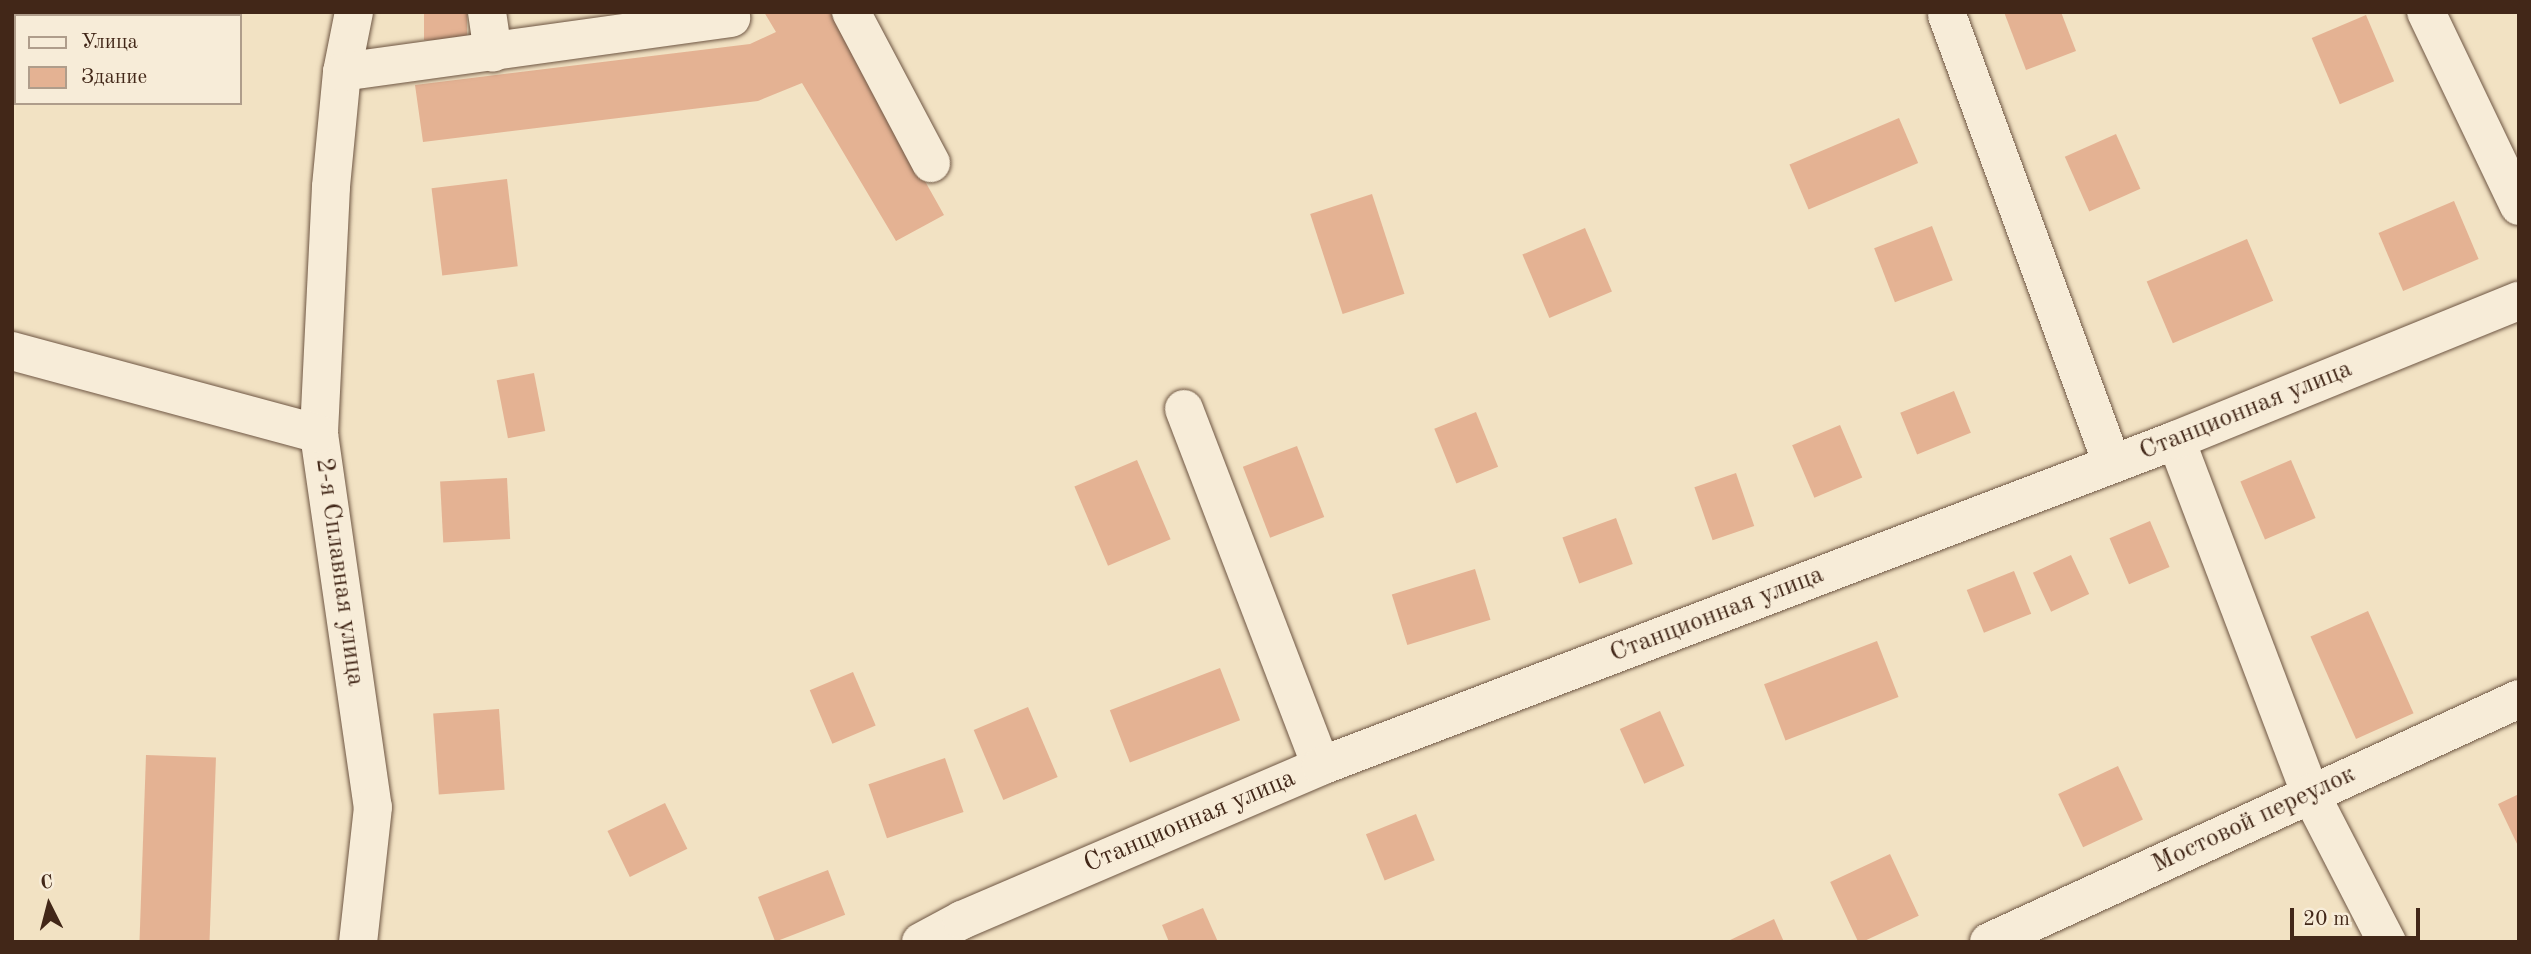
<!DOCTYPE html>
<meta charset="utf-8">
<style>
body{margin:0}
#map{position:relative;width:2531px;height:954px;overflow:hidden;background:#f2e2c3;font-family:"Old Standard TT",serif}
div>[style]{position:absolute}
.building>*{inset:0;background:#e4b293;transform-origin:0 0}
.roads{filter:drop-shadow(0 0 2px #6e5643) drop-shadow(0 0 2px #6e5643)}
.minor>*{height:38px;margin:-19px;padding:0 19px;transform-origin:19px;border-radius:19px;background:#f7ecd8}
span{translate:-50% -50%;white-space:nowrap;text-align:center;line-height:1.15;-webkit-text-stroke:5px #f7ecd8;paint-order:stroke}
.street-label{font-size:26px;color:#422718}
.frame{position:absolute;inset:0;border:14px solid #422718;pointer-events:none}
.legend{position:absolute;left:14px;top:14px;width:228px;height:91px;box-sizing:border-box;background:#f7ecd8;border:2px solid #af9d8b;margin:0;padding:9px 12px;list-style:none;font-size:21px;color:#422718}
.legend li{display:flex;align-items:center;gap:14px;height:35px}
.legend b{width:35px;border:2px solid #af9d8b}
.north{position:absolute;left:14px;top:870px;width:70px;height:70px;-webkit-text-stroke:5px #f7ecd8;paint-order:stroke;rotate:354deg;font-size:19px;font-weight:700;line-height:28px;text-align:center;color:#422718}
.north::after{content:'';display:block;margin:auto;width:24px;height:32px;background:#422718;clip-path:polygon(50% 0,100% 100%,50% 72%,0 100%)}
.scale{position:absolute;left:2290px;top:908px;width:130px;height:32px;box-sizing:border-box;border:4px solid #422718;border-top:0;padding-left:9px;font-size:21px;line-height:24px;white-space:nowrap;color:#422718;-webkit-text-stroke:5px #f7ecd8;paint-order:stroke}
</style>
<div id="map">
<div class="building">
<div style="left:424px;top:12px;width:43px;height:28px"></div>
<div style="clip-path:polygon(764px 12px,830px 12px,944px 215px,896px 241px,802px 83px,758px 101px,423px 142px,415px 85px,750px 44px,776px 32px)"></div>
<div style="clip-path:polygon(2004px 12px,2061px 12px,2076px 51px,2026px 70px)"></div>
<div style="left:2366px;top:15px;width:72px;height:59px;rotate:67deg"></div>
<div style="left:1899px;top:118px;width:49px;height:119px;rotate:67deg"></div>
<div style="left:2116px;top:134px;width:60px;height:56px;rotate:66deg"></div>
<div style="left:507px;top:179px;width:88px;height:76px;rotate:83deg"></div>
<div style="left:1372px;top:194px;width:105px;height:65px;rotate:72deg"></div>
<div style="left:2454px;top:201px;width:63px;height:82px;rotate:67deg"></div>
<div style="left:1932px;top:226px;width:58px;height:62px;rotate:69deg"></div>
<div style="left:1585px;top:228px;width:69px;height:68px;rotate:67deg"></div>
<div style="left:2247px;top:239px;width:67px;height:109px;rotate:67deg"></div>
<div style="left:534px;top:373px;width:59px;height:38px;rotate:79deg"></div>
<div style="left:1954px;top:391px;width:45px;height:58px;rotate:68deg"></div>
<div style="left:1476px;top:412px;width:59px;height:45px;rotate:68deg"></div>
<div style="left:1840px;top:425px;width:57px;height:52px;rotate:67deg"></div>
<div style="left:1297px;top:446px;width:76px;height:58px;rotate:69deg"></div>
<div style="left:1137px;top:460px;width:86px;height:68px;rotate:67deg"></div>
<div style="left:2291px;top:460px;width:63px;height:55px;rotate:67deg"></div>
<div style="left:1736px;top:473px;width:56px;height:44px;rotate:71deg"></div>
<div style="left:507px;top:478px;width:61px;height:67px;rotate:87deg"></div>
<div style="left:1616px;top:518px;width:49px;height:57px;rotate:70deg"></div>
<div style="left:2150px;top:521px;width:50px;height:44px;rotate:67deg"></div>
<div style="left:2071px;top:555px;width:43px;height:42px;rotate:65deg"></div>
<div style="left:1475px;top:569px;width:53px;height:87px;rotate:73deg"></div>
<div style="left:2014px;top:571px;width:46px;height:51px;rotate:68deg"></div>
<div style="left:2368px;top:611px;width:112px;height:63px;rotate:66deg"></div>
<div style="left:1877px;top:641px;width:60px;height:121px;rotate:69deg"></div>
<div style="left:1220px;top:668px;width:56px;height:118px;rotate:69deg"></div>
<div style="left:853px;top:672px;width:58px;height:47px;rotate:67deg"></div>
<div style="left:1028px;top:707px;width:76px;height:59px;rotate:67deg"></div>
<div style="left:499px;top:709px;width:81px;height:66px;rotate:86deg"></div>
<div style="left:1660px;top:711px;width:60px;height:44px;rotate:66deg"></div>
<div style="left:146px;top:755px;width:70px;height:187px;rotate:2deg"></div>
<div style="left:945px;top:758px;width:57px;height:81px;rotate:71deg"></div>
<div style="left:2118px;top:766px;width:59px;height:66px;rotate:65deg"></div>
<div style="clip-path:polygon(2519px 794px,2519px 848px,2498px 804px)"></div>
<div style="left:665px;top:803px;width:51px;height:64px;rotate:64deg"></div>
<div style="left:1416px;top:814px;width:50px;height:54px;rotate:68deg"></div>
<div style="left:1890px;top:854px;width:68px;height:66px;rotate:65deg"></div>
<div style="left:828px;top:870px;width:48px;height:75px;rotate:69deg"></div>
<div style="clip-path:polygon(1203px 908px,1218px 942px,1169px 942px,1162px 925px)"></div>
<div style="clip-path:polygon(1774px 919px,1784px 942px,1726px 942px)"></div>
</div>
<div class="roads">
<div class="minor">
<div style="left:354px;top:12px;width:61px;rotate:101.3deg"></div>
<div style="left:342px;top:72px;width:116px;rotate:95.5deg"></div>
<div style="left:331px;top:187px;width:247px;rotate:92.8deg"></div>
<div style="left:319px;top:434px;width:377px;rotate:81.8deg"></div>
<div style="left:373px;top:807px;width:136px;rotate:96.3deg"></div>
<div style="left:487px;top:12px;width:41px;rotate:81.7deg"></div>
<div style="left:851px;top:12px;width:171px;rotate:62.1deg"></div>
<div style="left:2426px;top:12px;width:215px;rotate:64.4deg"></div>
<div style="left:1947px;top:15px;width:478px;rotate:69.8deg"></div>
<div style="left:342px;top:72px;width:393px;rotate:-7.9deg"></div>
<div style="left:12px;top:351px;width:318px;rotate:15.1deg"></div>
<div style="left:1184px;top:409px;width:382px;rotate:69deg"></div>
<div style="left:2176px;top:440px;width:378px;rotate:69.2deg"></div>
<div style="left:2310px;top:793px;width:168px;rotate:62.7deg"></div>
<div style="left:921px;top:942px;width:47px;rotate:-28.2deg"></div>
<div style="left:962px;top:920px;width:391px;rotate:-23.2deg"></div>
<div style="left:1321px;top:766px;width:915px;rotate:-20.87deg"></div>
<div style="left:2176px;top:440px;width:370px;rotate:-22.1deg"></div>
<div style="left:1989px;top:942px;width:583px;rotate:-24.63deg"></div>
</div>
</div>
<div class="street-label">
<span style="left:2246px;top:411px;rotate:-22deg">Станционная улица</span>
<span style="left:339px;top:572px;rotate:82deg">2-я Сплавная улица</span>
<span style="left:1717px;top:615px;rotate:-21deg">Станционная улица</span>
<span style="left:2254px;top:820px;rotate:-25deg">Мостовой переулок</span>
<span style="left:1190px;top:822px;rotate:-23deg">Станционная улица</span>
</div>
<div class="frame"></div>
<ul class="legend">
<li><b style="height:9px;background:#f7ecd8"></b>Улица</li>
<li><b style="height:19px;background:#e4b293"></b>Здание</li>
</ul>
<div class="north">С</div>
<div class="scale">20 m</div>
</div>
